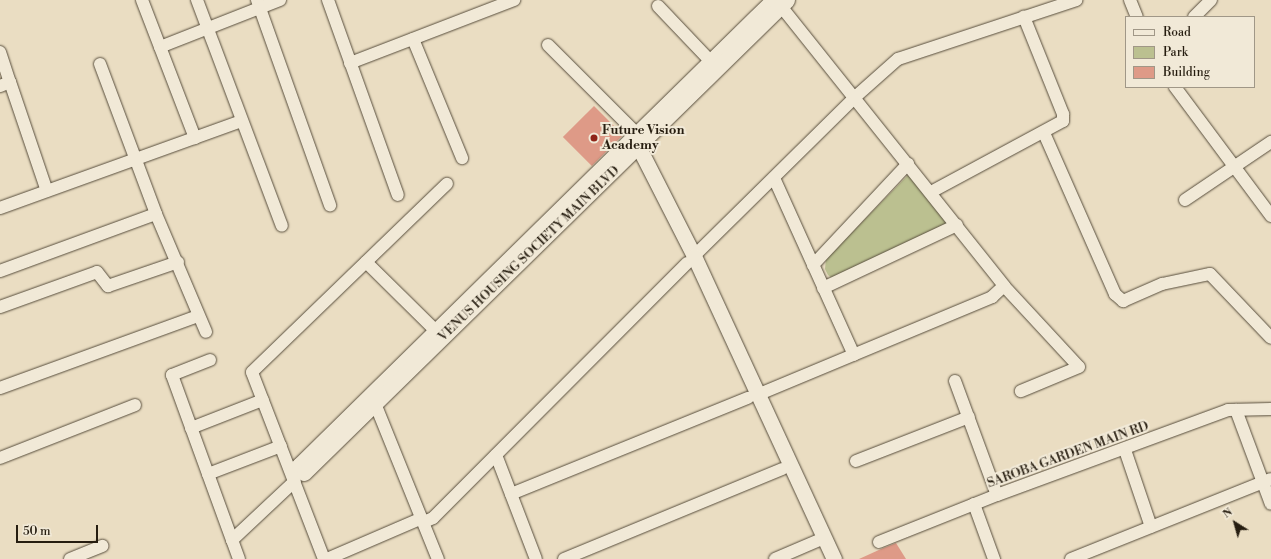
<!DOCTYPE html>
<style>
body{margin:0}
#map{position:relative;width:1271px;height:559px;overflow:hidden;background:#eaddc2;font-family:"Libre Bodoni",serif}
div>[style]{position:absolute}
.green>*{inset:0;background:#bbc090}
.building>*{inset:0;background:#de9a87;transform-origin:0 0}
.roads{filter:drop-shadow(0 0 1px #574d3c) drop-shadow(0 0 1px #574d3c)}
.minor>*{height:12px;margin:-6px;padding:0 6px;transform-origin:6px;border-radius:6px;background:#f1e9d7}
.tertiary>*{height:15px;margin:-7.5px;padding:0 7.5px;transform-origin:7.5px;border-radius:7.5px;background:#f1e9d7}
.dots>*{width:11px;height:11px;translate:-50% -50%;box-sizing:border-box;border:2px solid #f1e9d7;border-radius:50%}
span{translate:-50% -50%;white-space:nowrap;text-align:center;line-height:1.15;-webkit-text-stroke:4px #f1e9d7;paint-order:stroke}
.poi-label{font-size:13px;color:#261d10;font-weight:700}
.left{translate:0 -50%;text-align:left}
.street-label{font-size:13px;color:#261d10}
.legend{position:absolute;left:1125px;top:16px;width:130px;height:72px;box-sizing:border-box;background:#f1e9d7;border:1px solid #a09787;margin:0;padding:5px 7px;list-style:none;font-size:12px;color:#261d10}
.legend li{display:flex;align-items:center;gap:8px;height:20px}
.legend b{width:20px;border:1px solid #a09787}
.north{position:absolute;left:1215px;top:503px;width:40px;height:40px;-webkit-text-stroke:3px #f1e9d7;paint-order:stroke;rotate:323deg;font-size:11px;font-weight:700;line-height:16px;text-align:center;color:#261d10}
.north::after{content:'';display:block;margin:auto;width:14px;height:18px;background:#261d10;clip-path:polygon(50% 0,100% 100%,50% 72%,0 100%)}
.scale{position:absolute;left:16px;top:525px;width:82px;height:18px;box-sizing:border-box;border:2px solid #261d10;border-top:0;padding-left:5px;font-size:12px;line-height:14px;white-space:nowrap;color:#261d10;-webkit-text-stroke:3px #f1e9d7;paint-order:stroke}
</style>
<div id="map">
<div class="green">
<div style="clip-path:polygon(908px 175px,947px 223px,833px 279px,828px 275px,825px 269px,826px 259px)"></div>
</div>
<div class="building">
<div style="left:594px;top:106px;width:41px;height:44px;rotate:45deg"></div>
<div style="clip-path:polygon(896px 543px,906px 559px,859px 559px,881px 549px)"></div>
</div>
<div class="roads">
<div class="minor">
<div style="left:142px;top:0;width:148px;rotate:69deg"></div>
<div style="left:197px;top:0;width:241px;rotate:69.4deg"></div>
<div style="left:257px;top:0;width:218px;rotate:70.4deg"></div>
<div style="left:328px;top:0;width:207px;rotate:70.3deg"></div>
<div style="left:776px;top:0;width:366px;rotate:51.4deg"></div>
<div style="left:1004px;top:286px;width:110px;rotate:47.2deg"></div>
<div style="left:1079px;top:367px;width:63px;rotate:157.5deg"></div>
<div style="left:1130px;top:0;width:18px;rotate:68deg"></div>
<div style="left:658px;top:6px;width:84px;rotate:46.4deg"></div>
<div style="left:1194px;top:17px;width:24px;rotate:-45deg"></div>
<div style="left:413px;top:39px;width:129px;rotate:67.6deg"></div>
<div style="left:548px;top:45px;width:127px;rotate:45deg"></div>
<div style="left:160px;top:47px;width:129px;rotate:-21.4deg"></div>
<div style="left:0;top:52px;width:32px;rotate:72deg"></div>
<div style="left:10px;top:82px;width:11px;rotate:158deg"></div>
<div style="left:350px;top:63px;width:176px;rotate:-21deg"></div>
<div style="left:100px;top:64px;width:160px;rotate:69.5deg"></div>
<div style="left:156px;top:214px;width:128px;rotate:67deg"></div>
<div style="left:10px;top:82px;width:115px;rotate:71.3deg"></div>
<div style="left:1175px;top:87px;width:161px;rotate:53.3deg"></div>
<div style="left:1044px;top:133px;width:176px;rotate:66.2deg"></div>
<div style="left:1115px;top:294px;width:11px;rotate:41deg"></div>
<div style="left:1123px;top:301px;width:43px;rotate:-23.6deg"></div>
<div style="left:1162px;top:284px;width:49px;rotate:-11.8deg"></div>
<div style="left:1210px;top:274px;width:88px;rotate:46.4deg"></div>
<div style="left:774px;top:178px;width:194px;rotate:65.7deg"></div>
<div style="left:931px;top:192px;width:150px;rotate:-28.3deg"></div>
<div style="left:1063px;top:121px;width:7px;rotate:-90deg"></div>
<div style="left:1063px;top:114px;width:105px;rotate:-111.9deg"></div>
<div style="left:1185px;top:200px;width:104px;rotate:-34deg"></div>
<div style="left:0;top:208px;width:257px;rotate:-19.8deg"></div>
<div style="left:694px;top:256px;width:225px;rotate:-44.6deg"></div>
<div style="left:854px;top:98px;width:59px;rotate:-41.6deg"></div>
<div style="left:898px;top:59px;width:188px;rotate:-18.3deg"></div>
<div style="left:366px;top:262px;width:107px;rotate:44.6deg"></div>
<div style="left:813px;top:265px;width:139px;rotate:-46.8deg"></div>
<div style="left:0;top:271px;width:166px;rotate:-20.1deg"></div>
<div style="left:823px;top:288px;width:148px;rotate:-25.2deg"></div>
<div style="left:0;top:307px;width:103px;rotate:-19.8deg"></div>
<div style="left:97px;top:272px;width:18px;rotate:52deg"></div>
<div style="left:108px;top:286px;width:74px;rotate:-18.9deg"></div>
<div style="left:210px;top:360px;width:41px;rotate:158.5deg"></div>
<div style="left:172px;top:375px;width:176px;rotate:70deg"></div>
<div style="left:955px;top:381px;width:121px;rotate:69.8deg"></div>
<div style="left:0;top:388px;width:211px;rotate:-20deg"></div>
<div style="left:757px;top:395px;width:255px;rotate:-22.6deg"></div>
<div style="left:992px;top:297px;width:16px;rotate:-43deg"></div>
<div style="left:372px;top:396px;width:176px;rotate:68deg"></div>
<div style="left:1236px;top:410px;width:100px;rotate:69.6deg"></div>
<div style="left:191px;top:428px;width:77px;rotate:-21.3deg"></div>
<div style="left:1125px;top:450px;width:81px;rotate:71.3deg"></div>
<div style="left:496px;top:455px;width:111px;rotate:69deg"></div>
<div style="left:0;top:458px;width:145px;rotate:-21.4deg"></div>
<div style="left:856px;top:461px;width:121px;rotate:-21.3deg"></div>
<div style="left:208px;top:474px;width:78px;rotate:-21deg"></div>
<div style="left:511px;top:494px;width:256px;rotate:-22.1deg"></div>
<div style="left:974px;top:504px;width:59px;rotate:70deg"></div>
<div style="left:424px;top:522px;width:10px;rotate:-24deg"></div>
<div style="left:433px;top:518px;width:360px;rotate:-45.1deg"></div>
<div style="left:879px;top:542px;width:127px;rotate:-21.7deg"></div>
<div style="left:997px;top:495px;width:246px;rotate:-20.2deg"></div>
<div style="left:1228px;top:410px;width:43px;rotate:-1.3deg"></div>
<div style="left:70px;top:559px;width:35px;rotate:-22deg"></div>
<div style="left:239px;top:559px;width:20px;rotate:-110deg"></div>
<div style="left:232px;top:540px;width:86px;rotate:-43.1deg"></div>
<div style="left:324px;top:559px;width:200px;rotate:-111.1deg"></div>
<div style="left:252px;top:372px;width:271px;rotate:-44deg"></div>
<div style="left:327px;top:559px;width:103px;rotate:-23.3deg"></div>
<div style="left:564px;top:559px;width:236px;rotate:-22.4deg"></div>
<div style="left:775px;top:559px;width:53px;rotate:-23.2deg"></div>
<div style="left:1071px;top:559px;width:215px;rotate:-21.8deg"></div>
</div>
<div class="tertiary">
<div style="left:773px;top:0;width:664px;rotate:135.55deg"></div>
<div style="left:299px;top:465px;width:9px;rotate:58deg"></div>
<div style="left:304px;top:473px;width:676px;rotate:-44.4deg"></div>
<div style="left:635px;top:140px;width:130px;rotate:63deg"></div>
<div style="left:694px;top:256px;width:334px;rotate:65.2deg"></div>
</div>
</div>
<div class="dots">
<div style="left:594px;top:138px;background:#8f2418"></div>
</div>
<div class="poi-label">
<span class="left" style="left:602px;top:138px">Future Vision<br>Academy</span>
</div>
<div class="street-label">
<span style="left:529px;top:254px;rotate:-44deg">VENUS HOUSING SOCIETY MAIN BLVD</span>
<span style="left:1068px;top:455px;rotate:-20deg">SAROBA GARDEN MAIN RD</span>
</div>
<ul class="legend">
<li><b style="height:5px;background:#f1e9d7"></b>Road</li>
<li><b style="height:11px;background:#bbc090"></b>Park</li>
<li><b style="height:11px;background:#de9a87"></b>Building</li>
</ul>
<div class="north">N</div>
<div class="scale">50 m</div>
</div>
